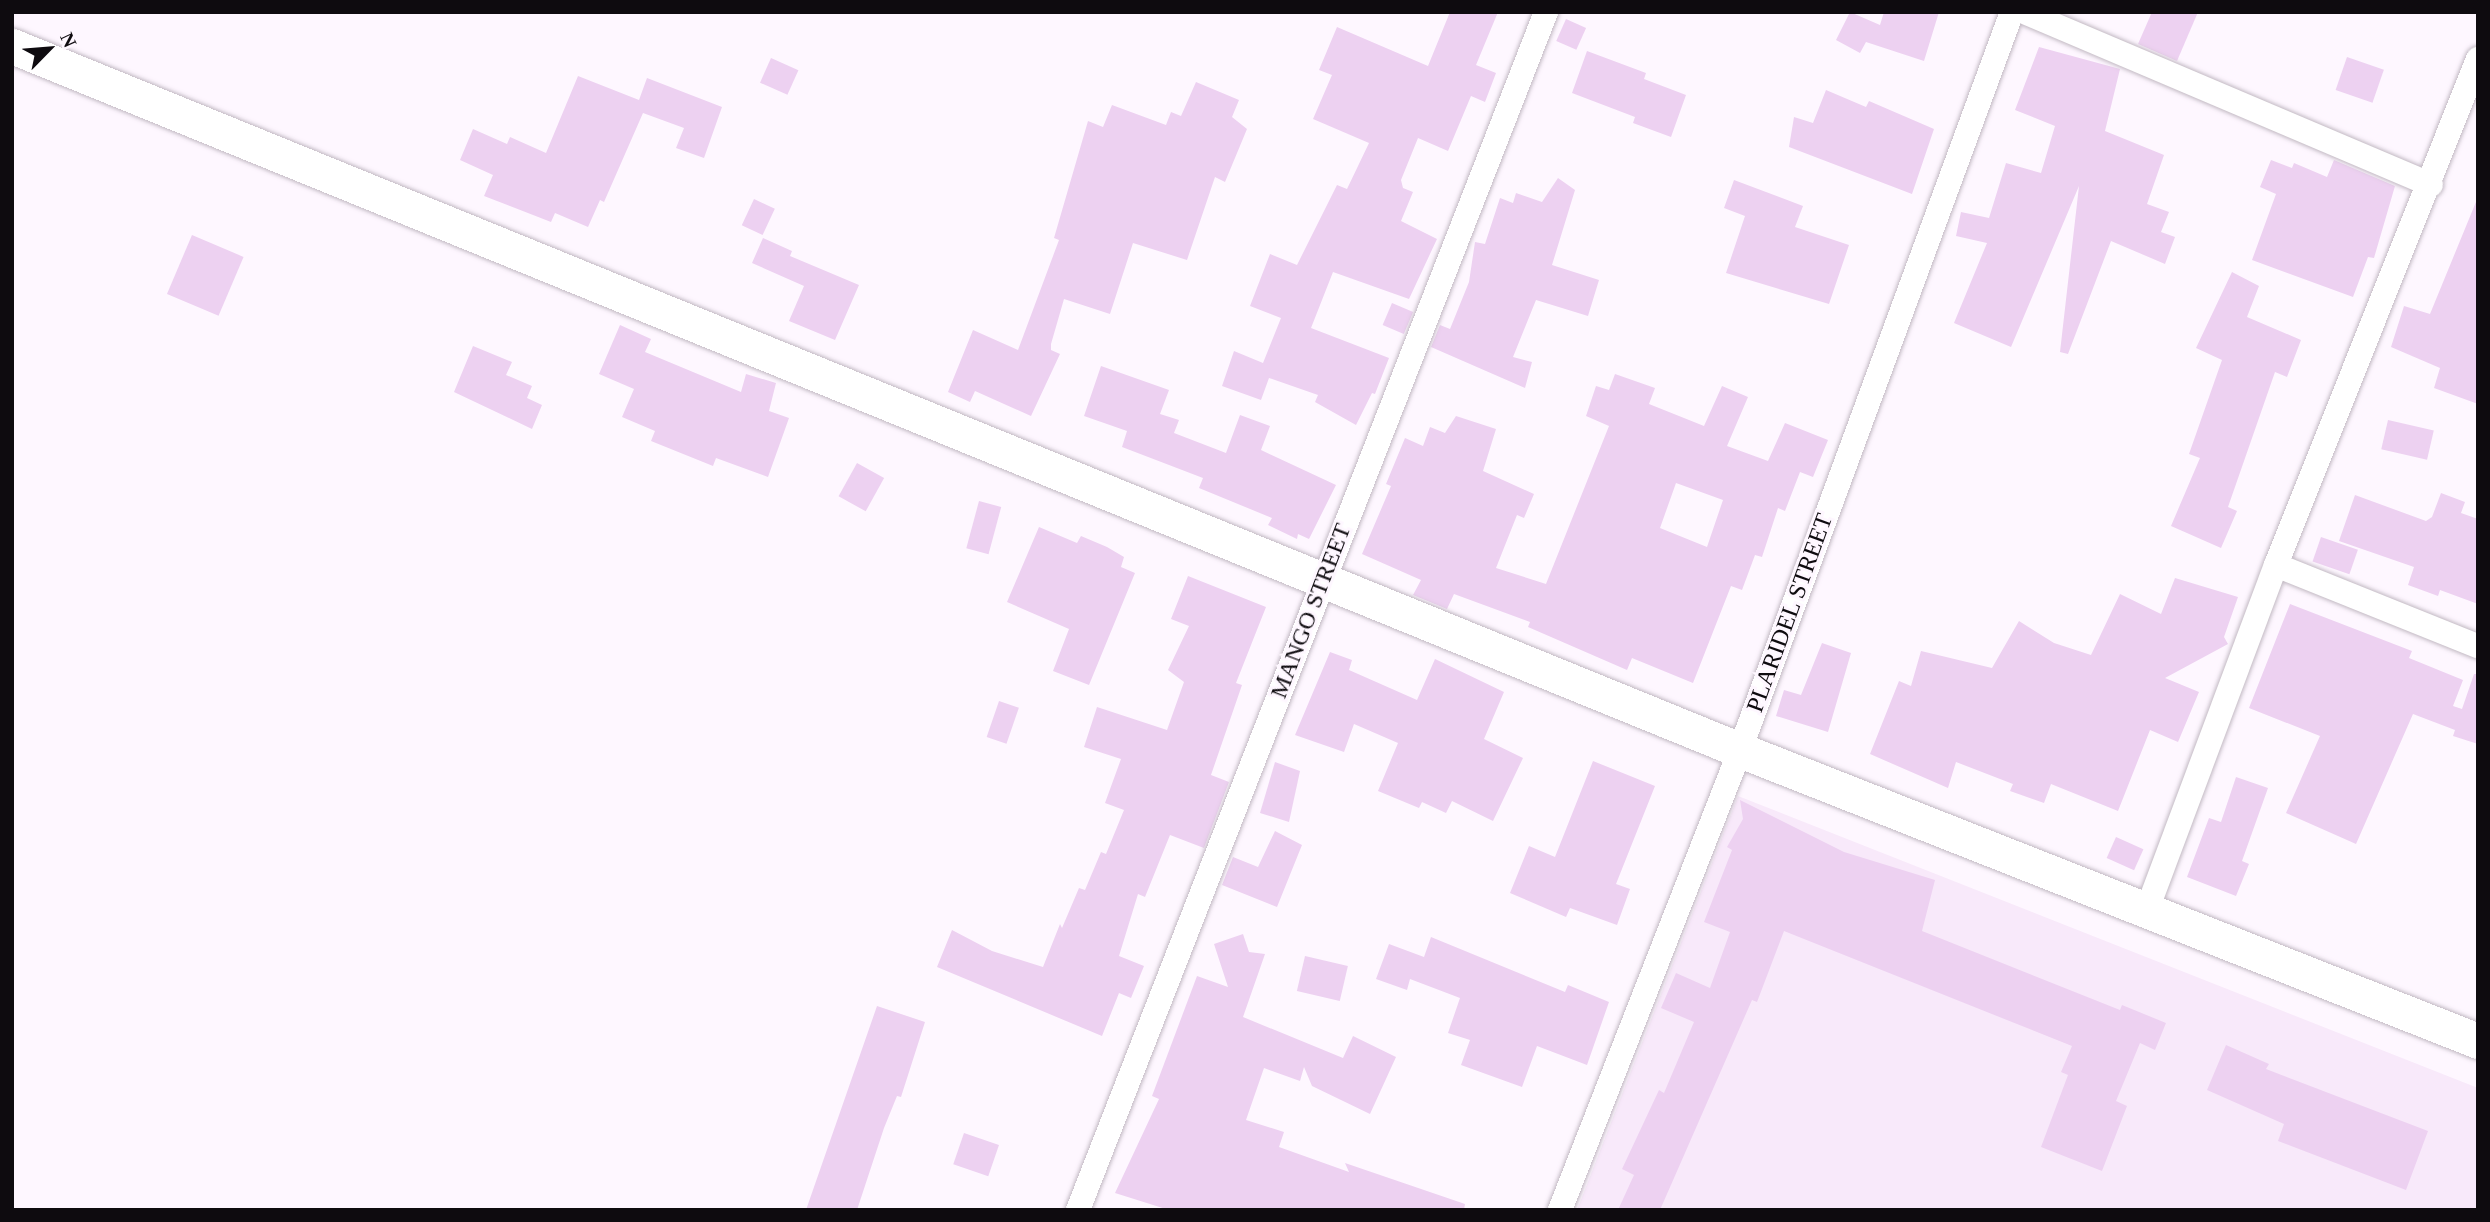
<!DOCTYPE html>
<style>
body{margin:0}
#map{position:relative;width:2490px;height:1222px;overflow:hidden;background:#fef7ff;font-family:"Times New Roman",serif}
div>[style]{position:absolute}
.built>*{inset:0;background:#f8e9fa}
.building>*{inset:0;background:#edd1f1;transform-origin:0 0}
.roads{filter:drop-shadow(0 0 2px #c2b9c3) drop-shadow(0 0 2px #c2b9c3)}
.minor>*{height:24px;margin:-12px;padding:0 12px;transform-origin:12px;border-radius:12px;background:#fff}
.secondary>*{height:35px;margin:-17.5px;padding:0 17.5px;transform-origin:17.5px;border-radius:17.5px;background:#fff}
span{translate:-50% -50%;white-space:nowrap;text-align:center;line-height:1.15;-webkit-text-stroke:6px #fef7ff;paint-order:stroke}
.street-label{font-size:24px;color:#0e0b0f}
.frame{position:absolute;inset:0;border:14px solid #0e0b0f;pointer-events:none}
.north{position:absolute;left:14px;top:14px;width:70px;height:70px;-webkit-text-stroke:5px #fef7ff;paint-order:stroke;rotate:65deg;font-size:19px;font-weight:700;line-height:28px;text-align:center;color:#0e0b0f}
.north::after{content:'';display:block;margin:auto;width:24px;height:32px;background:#0e0b0f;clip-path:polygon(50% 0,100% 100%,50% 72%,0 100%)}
</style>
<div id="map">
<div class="built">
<div style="clip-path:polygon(1738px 796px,2478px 1088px,2478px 1210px,1577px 1210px)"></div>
</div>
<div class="building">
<div style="clip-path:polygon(1450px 12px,1498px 12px,1476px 65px,1496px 73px,1485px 102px,1471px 96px,1448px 151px,1418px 138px,1401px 180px,1403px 188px,1413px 192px,1401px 221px,1437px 239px,1409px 299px,1333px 272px,1311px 328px,1389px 358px,1375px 394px,1372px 393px,1356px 425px,1315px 402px,1318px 395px,1269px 378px,1261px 400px,1222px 386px,1234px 351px,1263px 363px,1281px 318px,1250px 306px,1270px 254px,1297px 265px,1337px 185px,1347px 189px,1369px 143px,1313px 119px,1332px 75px,1319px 70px,1337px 27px,1428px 66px)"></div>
<div style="clip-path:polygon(1850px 12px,1880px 25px,1884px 12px,1939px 12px,1924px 61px,1866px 42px,1860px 53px,1836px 40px)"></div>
<div style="clip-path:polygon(2152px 12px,2198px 12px,2177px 61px,2138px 44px)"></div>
<div style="left:1566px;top:19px;width:22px;height:24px;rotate:24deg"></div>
<div style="clip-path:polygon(2039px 47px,2120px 69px,2105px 131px,2164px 155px,2147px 204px,2169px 212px,2161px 232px,2175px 237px,2165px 264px,2111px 241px,2068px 354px,2060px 352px,2079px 186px,2011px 347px,1954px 323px,1987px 243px,1956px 236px,1961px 212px,1989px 218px,2006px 163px,2041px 173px,2055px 126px,2015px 110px)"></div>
<div style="clip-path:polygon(1587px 51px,1646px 73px,1644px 79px,1686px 95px,1671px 137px,1633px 123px,1635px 117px,1572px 93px)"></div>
<div style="left:2347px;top:57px;width:39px;height:35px;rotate:19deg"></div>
<div style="left:771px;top:58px;width:30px;height:27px;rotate:24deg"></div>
<div style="clip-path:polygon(578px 76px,639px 100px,647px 78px,722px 107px,704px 158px,676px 148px,684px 128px,643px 113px,604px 202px,600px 200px,588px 227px,555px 213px,551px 222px,484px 196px,493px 175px,460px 160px,473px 129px,507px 144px,510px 137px,546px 153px)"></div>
<div style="clip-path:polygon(1196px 82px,1239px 100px,1232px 117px,1247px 129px,1225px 182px,1215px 177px,1187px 260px,1133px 243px,1110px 314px,1064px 299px,1051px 344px,1051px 350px,1060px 354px,1031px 416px,975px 391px,970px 402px,948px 392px,973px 330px,1018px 350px,1059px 240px,1054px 238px,1088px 121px,1103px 127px,1112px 105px,1166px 125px,1171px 112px,1181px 116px)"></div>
<div style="clip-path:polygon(1826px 90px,1866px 107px,1869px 101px,1934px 129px,1912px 194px,1789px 147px,1794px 117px,1813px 123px)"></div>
<div style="clip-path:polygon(2271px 160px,2292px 168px,2294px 163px,2327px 177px,2334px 160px,2395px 186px,2374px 258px,2368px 257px,2353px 297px,2252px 260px,2276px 194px,2260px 187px)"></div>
<div style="clip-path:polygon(1558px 178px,1575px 190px,1552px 265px,1599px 280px,1588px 316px,1536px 300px,1513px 357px,1532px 362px,1525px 388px,1431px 347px,1440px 325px,1450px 329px,1469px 282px,1475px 242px,1485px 244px,1500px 198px,1513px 203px,1516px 193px,1542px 202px)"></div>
<div style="clip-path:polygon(1734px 180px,1803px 206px,1795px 227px,1849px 245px,1829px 304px,1726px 273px,1745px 216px,1724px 208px)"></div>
<div style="clip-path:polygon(2478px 197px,2478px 404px,2434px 388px,2440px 368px,2391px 347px,2404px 306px,2430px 314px)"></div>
<div style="left:754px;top:199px;width:23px;height:29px;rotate:25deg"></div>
<div style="left:192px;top:235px;width:56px;height:64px;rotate:23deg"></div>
<div style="clip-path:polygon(763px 238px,792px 251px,790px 256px,859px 285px,835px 340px,789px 321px,804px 286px,752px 263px)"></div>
<div style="clip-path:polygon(2232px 272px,2259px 286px,2247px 317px,2301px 340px,2287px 377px,2275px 372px,2228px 507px,2237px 511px,2221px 548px,2171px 526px,2200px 458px,2189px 454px,2222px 360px,2196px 348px)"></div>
<div style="left:1392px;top:303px;width:23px;height:24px;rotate:23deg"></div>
<div style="clip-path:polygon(620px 325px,651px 339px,645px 352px,741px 392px,746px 374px,776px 383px,769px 411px,789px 418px,768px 477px,716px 458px,713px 466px,651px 441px,655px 431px,622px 417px,634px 389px,599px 374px)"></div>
<div style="clip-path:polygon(473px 346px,512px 362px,506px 375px,532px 386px,527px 398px,542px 405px,532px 429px,454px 392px)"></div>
<div style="clip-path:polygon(1101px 366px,1169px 390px,1160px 414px,1179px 420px,1174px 433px,1226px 453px,1240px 415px,1270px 426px,1261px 450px,1336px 485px,1309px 539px,1298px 534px,1297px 539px,1268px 525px,1272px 518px,1199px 488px,1203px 478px,1122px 447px,1127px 431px,1084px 416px)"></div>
<div style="clip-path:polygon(evenodd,1615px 374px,1655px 388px,1649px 404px,1704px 426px,1722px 386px,1748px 397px,1727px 446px,1768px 461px,1785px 423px,1828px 440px,1813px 477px,1800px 472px,1785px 511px,1778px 508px,1762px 557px,1755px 555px,1742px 590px,1731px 586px,1693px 683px,1632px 658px,1627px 670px,1528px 627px,1530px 622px,1454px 594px,1447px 609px,1413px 595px,1421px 580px,1362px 554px,1391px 486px,1386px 484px,1405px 438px,1423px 446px,1430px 427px,1445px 433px,1456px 416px,1496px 429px,1483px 471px,1534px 494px,1524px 518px,1517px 515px,1496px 568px,1546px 584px,1609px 426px,1586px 416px,1596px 386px,1609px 390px,1615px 374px,1676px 483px,1723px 500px,1707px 547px,1660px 528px,1676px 483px)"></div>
<div style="left:2388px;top:420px;width:47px;height:30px;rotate:13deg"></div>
<div style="left:857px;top:463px;width:31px;height:38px;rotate:29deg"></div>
<div style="clip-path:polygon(2441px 493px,2465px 502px,2461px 513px,2478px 519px,2478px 604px,2440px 590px,2438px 596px,2408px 585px,2414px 567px,2339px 541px,2355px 495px,2426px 521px,2432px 517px)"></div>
<div style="left:979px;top:501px;width:23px;height:49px;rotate:15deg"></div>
<div style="clip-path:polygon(1039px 527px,1077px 543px,1081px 536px,1107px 547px,1124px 557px,1121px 567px,1135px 573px,1089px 685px,1053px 671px,1069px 629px,1007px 602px)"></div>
<div style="left:2321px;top:537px;width:39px;height:26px;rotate:19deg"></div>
<div style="clip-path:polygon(1188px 576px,1266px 607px,1236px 683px,1242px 685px,1211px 775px,1229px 782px,1204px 848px,1170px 835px,1145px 897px,1138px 894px,1119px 956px,1144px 966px,1131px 998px,1119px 993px,1102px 1036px,937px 967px,952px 930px,992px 951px,1043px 967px,1060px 924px,1062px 928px,1079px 888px,1085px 890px,1101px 852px,1106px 854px,1124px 810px,1105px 803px,1121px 759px,1084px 747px,1097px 707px,1167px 730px,1184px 682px,1168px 670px,1189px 626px,1171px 619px)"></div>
<div style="clip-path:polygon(2175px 578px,2238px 597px,2224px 637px,2228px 644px,2165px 678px,2199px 692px,2178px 742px,2150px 730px,2118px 811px,2051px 784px,2044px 803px,2010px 791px,2013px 784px,1956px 762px,1948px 788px,1870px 754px,1899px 681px,1911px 686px,1921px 651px,1992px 668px,2019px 621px,2054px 643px,2091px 655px,2120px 594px,2161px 614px)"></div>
<div style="clip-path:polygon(2290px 604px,2412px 651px,2409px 658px,2463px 680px,2453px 706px,2462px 709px,2474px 674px,2478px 674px,2478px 744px,2453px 736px,2455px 730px,2413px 714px,2356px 844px,2286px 813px,2320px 736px,2249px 708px)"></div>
<div style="clip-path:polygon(1822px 643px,1851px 653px,1828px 732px,1776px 716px,1784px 690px,1801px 695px)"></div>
<div style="clip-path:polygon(1330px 652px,1352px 660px,1349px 670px,1417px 700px,1435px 659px,1504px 692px,1484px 739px,1523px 758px,1493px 821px,1452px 801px,1446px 813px,1422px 802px,1419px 808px,1378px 791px,1398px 743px,1354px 724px,1344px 752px,1295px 735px)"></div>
<div style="left:999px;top:701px;width:21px;height:38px;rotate:19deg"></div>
<div style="clip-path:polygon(1593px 761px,1655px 786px,1616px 884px,1630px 889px,1617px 925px,1570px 908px,1566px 917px,1510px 893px,1529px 846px,1555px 857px)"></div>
<div style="clip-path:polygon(1275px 762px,1300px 771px,1289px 822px,1260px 813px)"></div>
<div style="clip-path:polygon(2236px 777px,2268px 788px,2242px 861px,2249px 864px,2236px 896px,2187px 877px,2209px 818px,2221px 822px)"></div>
<div style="clip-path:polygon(1740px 800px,1844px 852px,1935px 880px,1922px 931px,2120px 1010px,2122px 1005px,2166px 1023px,2155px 1050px,2140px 1043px,2116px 1101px,2127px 1106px,2102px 1171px,2041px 1147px,2068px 1075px,2061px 1072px,2072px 1046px,1784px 931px,1757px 1002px,1752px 1000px,1660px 1210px,1618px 1210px,1634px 1175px,1622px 1169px,1659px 1090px,1664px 1093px,1694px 1022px,1661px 1008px,1676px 973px,1710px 988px,1730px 932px,1704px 922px,1732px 850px,1727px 847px,1743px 819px)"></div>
<div style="clip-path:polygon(1275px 831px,1302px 845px,1277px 907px,1222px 885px,1233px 857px,1258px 867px)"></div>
<div style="left:2116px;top:837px;width:30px;height:23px;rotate:24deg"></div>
<div style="clip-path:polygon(1243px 934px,1249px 952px,1265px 954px,1243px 1017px,1343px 1058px,1353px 1036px,1396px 1057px,1370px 1114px,1312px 1086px,1304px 1067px,1300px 1081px,1264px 1068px,1246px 1120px,1284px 1132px,1279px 1147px,1349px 1172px,1345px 1163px,1465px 1204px,1464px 1210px,1169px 1210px,1115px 1193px,1159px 1099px,1152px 1096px,1197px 976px,1228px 987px,1214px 944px)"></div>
<div style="clip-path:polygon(1431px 937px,1565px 992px,1568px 985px,1609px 1002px,1587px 1065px,1537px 1046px,1522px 1087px,1461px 1065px,1470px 1040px,1448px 1033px,1460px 998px,1410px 979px,1407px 990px,1376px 979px,1389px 944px,1424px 957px)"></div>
<div style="left:1305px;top:956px;width:44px;height:36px;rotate:13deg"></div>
<div style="clip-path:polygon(877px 1006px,925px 1022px,901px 1097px,897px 1096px,884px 1128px,857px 1210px,806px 1210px)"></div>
<div style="clip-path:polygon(2226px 1045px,2269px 1064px,2266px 1069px,2428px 1131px,2406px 1190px,2278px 1141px,2284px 1124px,2207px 1090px)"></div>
<div style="left:964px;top:1133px;width:37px;height:33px;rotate:19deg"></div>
</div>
<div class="roads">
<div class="minor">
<div style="left:2024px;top:12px;width:442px;rotate:23deg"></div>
<div style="left:2276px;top:565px;width:218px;rotate:21.9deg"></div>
<div style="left:2148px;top:907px;width:365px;rotate:-69.5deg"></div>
<div style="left:2276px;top:565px;width:545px;rotate:-68.24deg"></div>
<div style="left:1078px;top:1210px;width:1286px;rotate:-68.66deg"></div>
<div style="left:1560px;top:1210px;width:494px;rotate:-68.6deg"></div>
<div style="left:1740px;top:750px;width:787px;rotate:-69.77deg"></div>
</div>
<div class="secondary">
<div style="left:12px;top:46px;width:1866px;rotate:22.17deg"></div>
<div style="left:1740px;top:750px;width:793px;rotate:21.52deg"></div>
</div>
</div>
<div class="street-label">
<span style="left:1311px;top:611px;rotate:-69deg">MANGO STREET</span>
<span style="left:1790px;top:613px;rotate:-70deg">PLARIDEL STREET</span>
</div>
<div class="frame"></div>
<div class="north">N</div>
</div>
